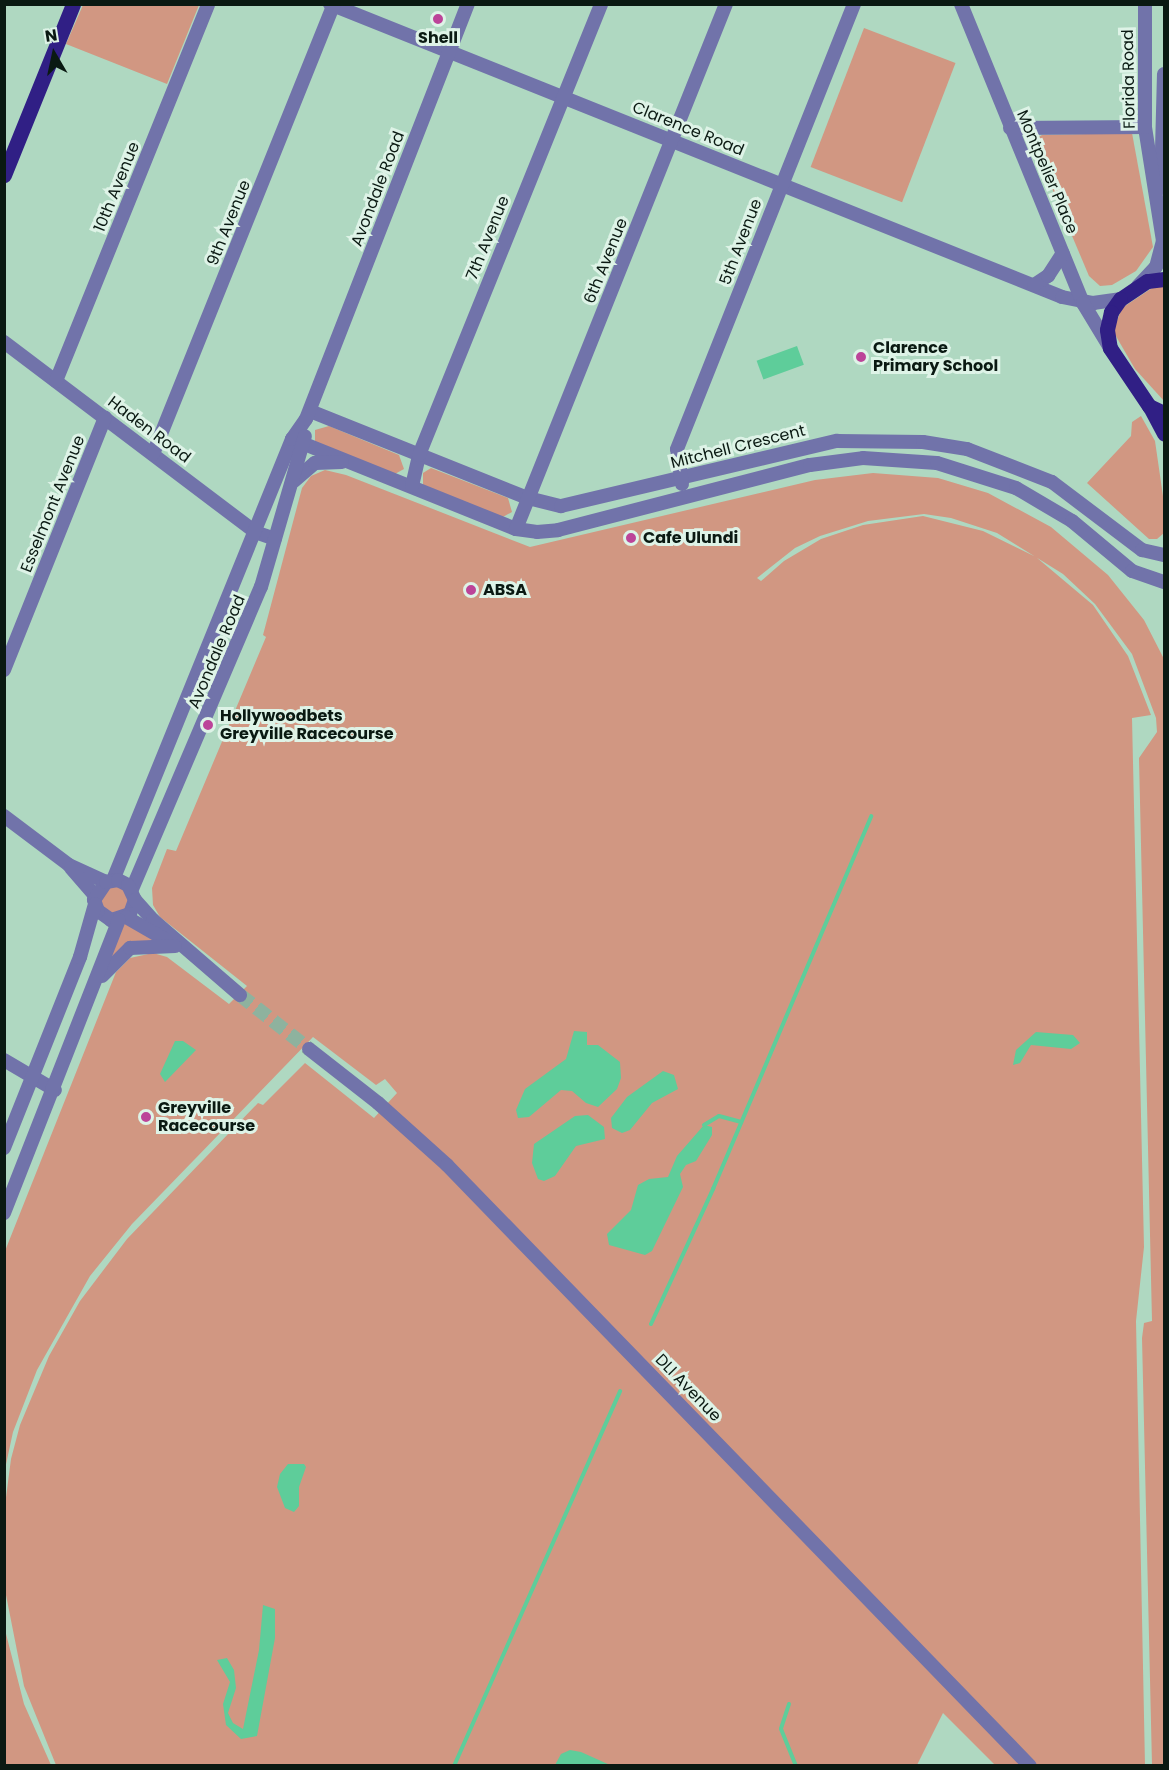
<!DOCTYPE html>
<style>
body{margin:0}
#map{position:relative;width:1169px;height:1770px;overflow:hidden;background:#afd8c1;font-family:Poppins,sans-serif}
div>[style]{position:absolute}
.green>*{inset:0;background:#d19782;transform-origin:0 0}
.round{border-radius:50%}
.water>*{inset:0;background:#5ecd9a;transform-origin:0 0}
.stream>*{height:4px;margin:-2px;padding:0 2px;transform-origin:2px;border-radius:2px;background:#5ecd9a}
.minor-tunnel>*{height:14px;margin-top:-7px;transform-origin:0;background:repeating-linear-gradient(90deg,#8eb29e 0 14px,transparent 0 21px)}
.minor>*{height:14px;margin:-7px;padding:0 7px;transform-origin:7px;border-radius:7px;background:#7173aa}
.major>*{height:15px;margin:-7.5px;padding:0 7.5px;transform-origin:7.5px;border-radius:7.5px;background:#301f85}
.dots>*{width:16px;height:16px;translate:-50% -50%;box-sizing:border-box;border:3px solid #def3e7;border-radius:50%}
span{translate:-50% -50%;white-space:nowrap;text-align:center;line-height:1.15;-webkit-text-stroke:6px #def3e7;paint-order:stroke}
.poi-label{font-size:16px;color:#0a1912;font-weight:700}
.left{translate:0 -50%;text-align:left}
.street-label{font-size:16px;color:#0a1912}
.frame{position:absolute;inset:0;border:6px solid #0a1912;pointer-events:none}
.north{position:absolute;left:24px;top:24px;width:60px;height:60px;-webkit-text-stroke:4px #def3e7;paint-order:stroke;rotate:351deg;font-size:16px;font-weight:700;line-height:24px;text-align:center;color:#0a1912}
.north::after{content:'';display:block;margin:auto;width:21px;height:27px;background:#0a1912;clip-path:polygon(50% 0,100% 100%,50% 72%,0 100%)}
</style>
<div id="map">
<div class="green">
<div style="clip-path:polygon(83px 5px,83px 4px,199px 5px,167px 84px,66px 44px)"></div>
<div style="left:864px;top:28px;width:98px;height:149px;rotate:21deg"></div>
<div style="clip-path:polygon(1132px 133px,1153px 247px,1136px 271px,1112px 285px,1100px 286px,1089px 276px,1032px 141px,1042px 135px)"></div>
<div style="clip-path:polygon(1164px 285px,1164px 401px,1135px 369px,1113px 331px,1122px 308px,1152px 288px)"></div>
<div style="clip-path:polygon(1141px 416px,1155px 441px,1164px 503px,1164px 533px,1157px 539px,1149px 539px,1087px 483px,1131px 436px,1132px 422px)"></div>
<div style="clip-path:polygon(329px 426px,399px 455px,404px 469px,393px 475px,315px 442px,315px 430px)"></div>
<div style="clip-path:polygon(431px 468px,508px 498px,512px 512px,501px 518px,423px 485px,423px 473px)"></div>
<div style="clip-path:polygon(325px 470px,346px 475px,530px 547px,815px 480px,873px 473px,938px 478px,988px 493px,1051px 527px,1108px 575px,1144px 620px,1164px 659px,1164px 1765px,1152px 1765px,1142px 1338px,1144px 1323px,1152px 1321px,1139px 758px,1157px 732px,1156px 718px,1132px 654px,1095px 604px,1063px 574px,997px 533px,951px 518px,924px 514px,868px 521px,820px 536px,795px 548px,757px 578px,761px 581px,784px 561px,821px 539px,863px 525px,923px 516px,983px 531px,1036px 557px,1093px 605px,1128px 656px,1151px 715px,1132px 718px,1144px 1247px,1136px 1321px,1145px 1765px,995px 1765px,943px 1713px,917px 1765px,56px 1765px,24px 1686px,5px 1590px,5px 1505px,11px 1459px,20px 1425px,49px 1356px,80px 1301px,127px 1239px,258px 1103px,263px 1105px,305px 1063px,374px 1118px,397px 1093px,385px 1079px,376px 1085px,313px 1037px,132px 1224px,90px 1276px,37px 1370px,13px 1432px,5px 1469px,5px 1251px,116px 972px,130px 958px,153px 953px,167px 957px,229px 1004px,247px 986px,160px 917px,153px 905px,152px 888px,167px 849px,176px 851px,266px 637px,263px 635px,302px 488px,311px 476px)"></div>
<div class="round" style="left:101px;top:886px;width:28px;height:28px"></div>
<div style="clip-path:polygon(122px 922px,160px 940px,128px 945px,106px 963px)"></div>
<div style="clip-path:polygon(4px 1626px,24px 1704px,51px 1765px,5px 1765px)"></div>
</div>
<div class="water">
<div style="left:797px;top:346px;width:20px;height:43px;rotate:70deg"></div>
<div style="clip-path:polygon(574px 1031px,587px 1032px,587px 1045px,598px 1045px,620px 1062px,621px 1078px,617px 1089px,598px 1107px,586px 1103px,572px 1091px,561px 1090px,529px 1117px,518px 1118px,516px 1110px,525px 1089px,566px 1059px)"></div>
<div style="clip-path:polygon(1036px 1032px,1073px 1035px,1080px 1043px,1071px 1049px,1031px 1045px,1020px 1063px,1013px 1065px,1016px 1050px)"></div>
<div style="clip-path:polygon(175px 1041px,183px 1041px,196px 1050px,165px 1082px,160px 1074px)"></div>
<div style="clip-path:polygon(663px 1071px,674px 1075px,678px 1089px,652px 1103px,630px 1130px,622px 1133px,612px 1128px,611px 1118px,627px 1097px)"></div>
<div style="clip-path:polygon(588px 1115px,604px 1127px,605px 1139px,576px 1146px,555px 1176px,544px 1181px,538px 1179px,532px 1163px,534px 1144px,575px 1116px)"></div>
<div style="clip-path:polygon(704px 1125px,712px 1127px,712px 1135px,696px 1161px,686px 1165px,680px 1174px,683px 1187px,652px 1251px,645px 1255px,609px 1245px,607px 1234px,631px 1210px,638px 1185px,649px 1179px,668px 1177px,677px 1156px)"></div>
<div style="clip-path:polygon(288px 1464px,304px 1464px,306px 1467px,299px 1487px,299px 1506px,294px 1512px,285px 1508px,277px 1487px,280px 1474px)"></div>
<div style="clip-path:polygon(263px 1605px,275px 1609px,275px 1638px,257px 1736px,241px 1739px,226px 1725px,223px 1704px,230px 1682px,217px 1660px,227px 1658px,234px 1670px,236px 1688px,228px 1713px,233px 1723px,243px 1729px,259px 1650px)"></div>
<div style="clip-path:polygon(570px 1750px,581px 1752px,610px 1765px,555px 1765px,561px 1754px)"></div>
</div>
<div class="stream">
<div style="left:704px;top:1125px;width:17px;rotate:-31deg"></div>
<div style="left:719px;top:1116px;width:23px;rotate:15deg"></div>
<div style="left:651px;top:1324px;width:149px;rotate:-65.3deg"></div>
<div style="left:713px;top:1189px;width:405px;rotate:-67deg"></div>
<div style="left:789px;top:1704px;width:26px;rotate:108deg"></div>
<div style="left:781px;top:1729px;width:40px;rotate:68deg"></div>
<div style="left:454px;top:1766px;width:410px;rotate:-66.1deg"></div>
</div>
<div class="minor-tunnel">
<div style="left:240px;top:995px;width:88px;rotate:38deg"></div>
</div>
<div class="minor">
<div style="left:330px;top:4px;width:788px;rotate:21.81deg"></div>
<div style="left:1062px;top:297px;width:32px;rotate:11deg"></div>
<div style="left:1093px;top:303px;width:27px;rotate:-8deg"></div>
<div style="left:961px;top:4px;width:323px;rotate:67.8deg"></div>
<div style="left:1083px;top:303px;width:50px;rotate:58.8deg"></div>
<div style="left:1010px;top:128px;width:135px;rotate:-0.4deg"></div>
<div style="left:1161px;top:188px;width:114px;rotate:-88.5deg"></div>
<div style="left:1034px;top:285px;width:17px;rotate:-33deg"></div>
<div style="left:1048px;top:276px;width:27px;rotate:-57deg"></div>
<div style="left:1138px;top:286px;width:26px;rotate:-47deg"></div>
<div style="left:1156px;top:267px;width:27px;rotate:-75deg"></div>
<div style="left:1163px;top:241px;width:115px;rotate:-99deg"></div>
<div style="left:1145px;top:127px;width:123px;rotate:-90deg"></div>
<div style="left:4px;top:342px;width:315px;rotate:37.1deg"></div>
<div style="left:255px;top:532px;width:21px;rotate:19deg"></div>
<div style="left:56px;top:381px;width:406px;rotate:-68deg"></div>
<div style="left:310px;top:411px;width:235px;rotate:21.8deg"></div>
<div style="left:528px;top:498px;width:34px;rotate:14deg"></div>
<div style="left:561px;top:506px;width:284px;rotate:-13.3deg"></div>
<div style="left:837px;top:441px;width:86px;rotate:0.7deg"></div>
<div style="left:923px;top:442px;width:45px;rotate:9deg"></div>
<div style="left:967px;top:449px;width:91px;rotate:21.2deg"></div>
<div style="left:1052px;top:482px;width:113px;rotate:37.1deg"></div>
<div style="left:1142px;top:550px;width:23px;rotate:13deg"></div>
<div style="left:292px;top:439px;width:241px;rotate:21.9deg"></div>
<div style="left:516px;top:529px;width:21px;rotate:8deg"></div>
<div style="left:537px;top:532px;width:21px;rotate:-5deg"></div>
<div style="left:558px;top:530px;width:260px;rotate:-14.5deg"></div>
<div style="left:810px;top:465px;width:53px;rotate:-7.5deg"></div>
<div style="left:863px;top:458px;width:74px;rotate:3.9deg"></div>
<div style="left:937px;top:463px;width:83px;rotate:17.6deg"></div>
<div style="left:1016px;top:488px;width:65px;rotate:30.5deg"></div>
<div style="left:1072px;top:521px;width:78px;rotate:39.8deg"></div>
<div style="left:1132px;top:571px;width:34px;rotate:19deg"></div>
<div style="left:153px;top:454px;width:485px;rotate:-68.1deg"></div>
<div style="left:294px;top:481px;width:28px;rotate:-41deg"></div>
<div style="left:315px;top:463px;width:27px;rotate:-2deg"></div>
<div style="left:682px;top:484px;width:35px;rotate:-98deg"></div>
<div style="left:677px;top:449px;width:479px;rotate:-68.3deg"></div>
<div style="left:412px;top:486px;width:32px;rotate:-77deg"></div>
<div style="left:419px;top:455px;width:486px;rotate:-68deg"></div>
<div style="left:516px;top:529px;width:565px;rotate:-68.2deg"></div>
<div style="left:4px;top:670px;width:272px;rotate:-68.2deg"></div>
<div style="left:4px;top:816px;width:81px;rotate:37deg"></div>
<div style="left:69px;top:865px;width:41px;rotate:24.7deg"></div>
<div style="left:71px;top:868px;width:37px;rotate:49deg"></div>
<div style="left:113px;top:880px;width:476px;rotate:-67.9deg"></div>
<div style="left:292px;top:439px;width:24px;rotate:-55deg"></div>
<div style="left:306px;top:419px;width:445px;rotate:-68.7deg"></div>
<div style="left:132px;top:889px;width:328px;rotate:-66.9deg"></div>
<div style="left:261px;top:587px;width:157px;rotate:-73.8deg"></div>
<div style="left:135px;top:900px;width:15px;rotate:110deg"></div>
<div style="left:130px;top:914px;width:20px;rotate:162deg"></div>
<div style="left:111px;top:920px;width:16px;rotate:-145deg"></div>
<div style="left:98px;top:911px;width:12px;rotate:-110deg"></div>
<div style="left:94px;top:900px;width:22px;rotate:-56deg"></div>
<div style="left:106px;top:882px;width:12px;rotate:-9deg"></div>
<div style="left:118px;top:880px;width:11px;rotate:27deg"></div>
<div style="left:128px;top:885px;width:17px;rotate:65deg"></div>
<div style="left:135px;top:900px;width:27px;rotate:48deg"></div>
<div style="left:153px;top:920px;width:115px;rotate:40.8deg"></div>
<div style="left:126px;top:917px;width:46px;rotate:29.9deg"></div>
<div style="left:102px;top:976px;width:40px;rotate:-45deg"></div>
<div style="left:130px;top:948px;width:45px;rotate:-2.5deg"></div>
<div style="left:309px;top:1049px;width:88px;rotate:38deg"></div>
<div style="left:378px;top:1103px;width:93px;rotate:41.9deg"></div>
<div style="left:447px;top:1165px;width:837px;rotate:45.87deg"></div>
<div style="left:4px;top:1060px;width:59px;rotate:30.5deg"></div>
<div style="left:4px;top:1148px;width:206px;rotate:-68.3deg"></div>
<div style="left:80px;top:957px;width:55px;rotate:-74.2deg"></div>
<div style="left:4px;top:1213px;width:315px;rotate:-68.6deg"></div>
</div>
<div class="major">
<div style="left:4px;top:175px;width:184px;rotate:-68deg"></div>
<div style="left:1164px;top:279px;width:17px;rotate:173deg"></div>
<div style="left:1147px;top:281px;width:32px;rotate:146deg"></div>
<div style="left:1120px;top:299px;width:16px;rotate:125deg"></div>
<div style="left:1111px;top:312px;width:18px;rotate:103deg"></div>
<div style="left:1107px;top:330px;width:18px;rotate:81deg"></div>
<div style="left:1110px;top:348px;width:70px;rotate:56.1deg"></div>
<div style="left:1149px;top:406px;width:17px;rotate:25deg"></div>
<div style="left:1150px;top:407px;width:30px;rotate:62deg"></div>
</div>
<div class="dots">
<div style="left:438px;top:19px;background:#bc4499"></div>
<div style="left:861px;top:357px;background:#bc4499"></div>
<div style="left:631px;top:538px;background:#bc4499"></div>
<div style="left:471px;top:590px;background:#bc4499"></div>
<div style="left:208px;top:725px;background:#bc4499"></div>
<div style="left:146px;top:1117px;background:#bc4499"></div>
</div>
<div class="poi-label">
<span style="left:438px;top:38px">Shell</span>
<span class="left" style="left:873px;top:357px">Clarence<br>Primary School</span>
<span class="left" style="left:643px;top:538px">Cafe Ulundi</span>
<span class="left" style="left:483px;top:590px">ABSA</span>
<span class="left" style="left:220px;top:725px">Hollywoodbets<br>Greyville Racecourse</span>
<span class="left" style="left:158px;top:1117px">Greyville<br>Racecourse</span>
</div>
<div class="street-label">
<span style="left:1129px;top:79px;rotate:-91deg">Florida Road</span>
<span style="left:688px;top:129px;rotate:22deg">Clarence Road</span>
<span style="left:1047px;top:172px;rotate:67deg">Montpelier Place</span>
<span style="left:117px;top:187px;rotate:-68deg">10th Avenue</span>
<span style="left:378px;top:189px;rotate:-69deg">Avondale Road</span>
<span style="left:229px;top:223px;rotate:-68deg">9th Avenue</span>
<span style="left:488px;top:238px;rotate:-68deg">7th Avenue</span>
<span style="left:741px;top:242px;rotate:-69deg">5th Avenue</span>
<span style="left:606px;top:261px;rotate:-68deg">6th Avenue</span>
<span style="left:149px;top:430px;rotate:37deg">Haden Road</span>
<span style="left:738px;top:447px;rotate:-14deg">Mitchell Crescent</span>
<span style="left:53px;top:504px;rotate:-68deg">Esselmont Avenue</span>
<span style="left:217px;top:652px;rotate:-67deg">Avondale Road</span>
<span style="left:688px;top:1388px;rotate:46deg">DLI Avenue</span>
</div>
<div class="frame"></div>
<div class="north">N</div>
</div>
